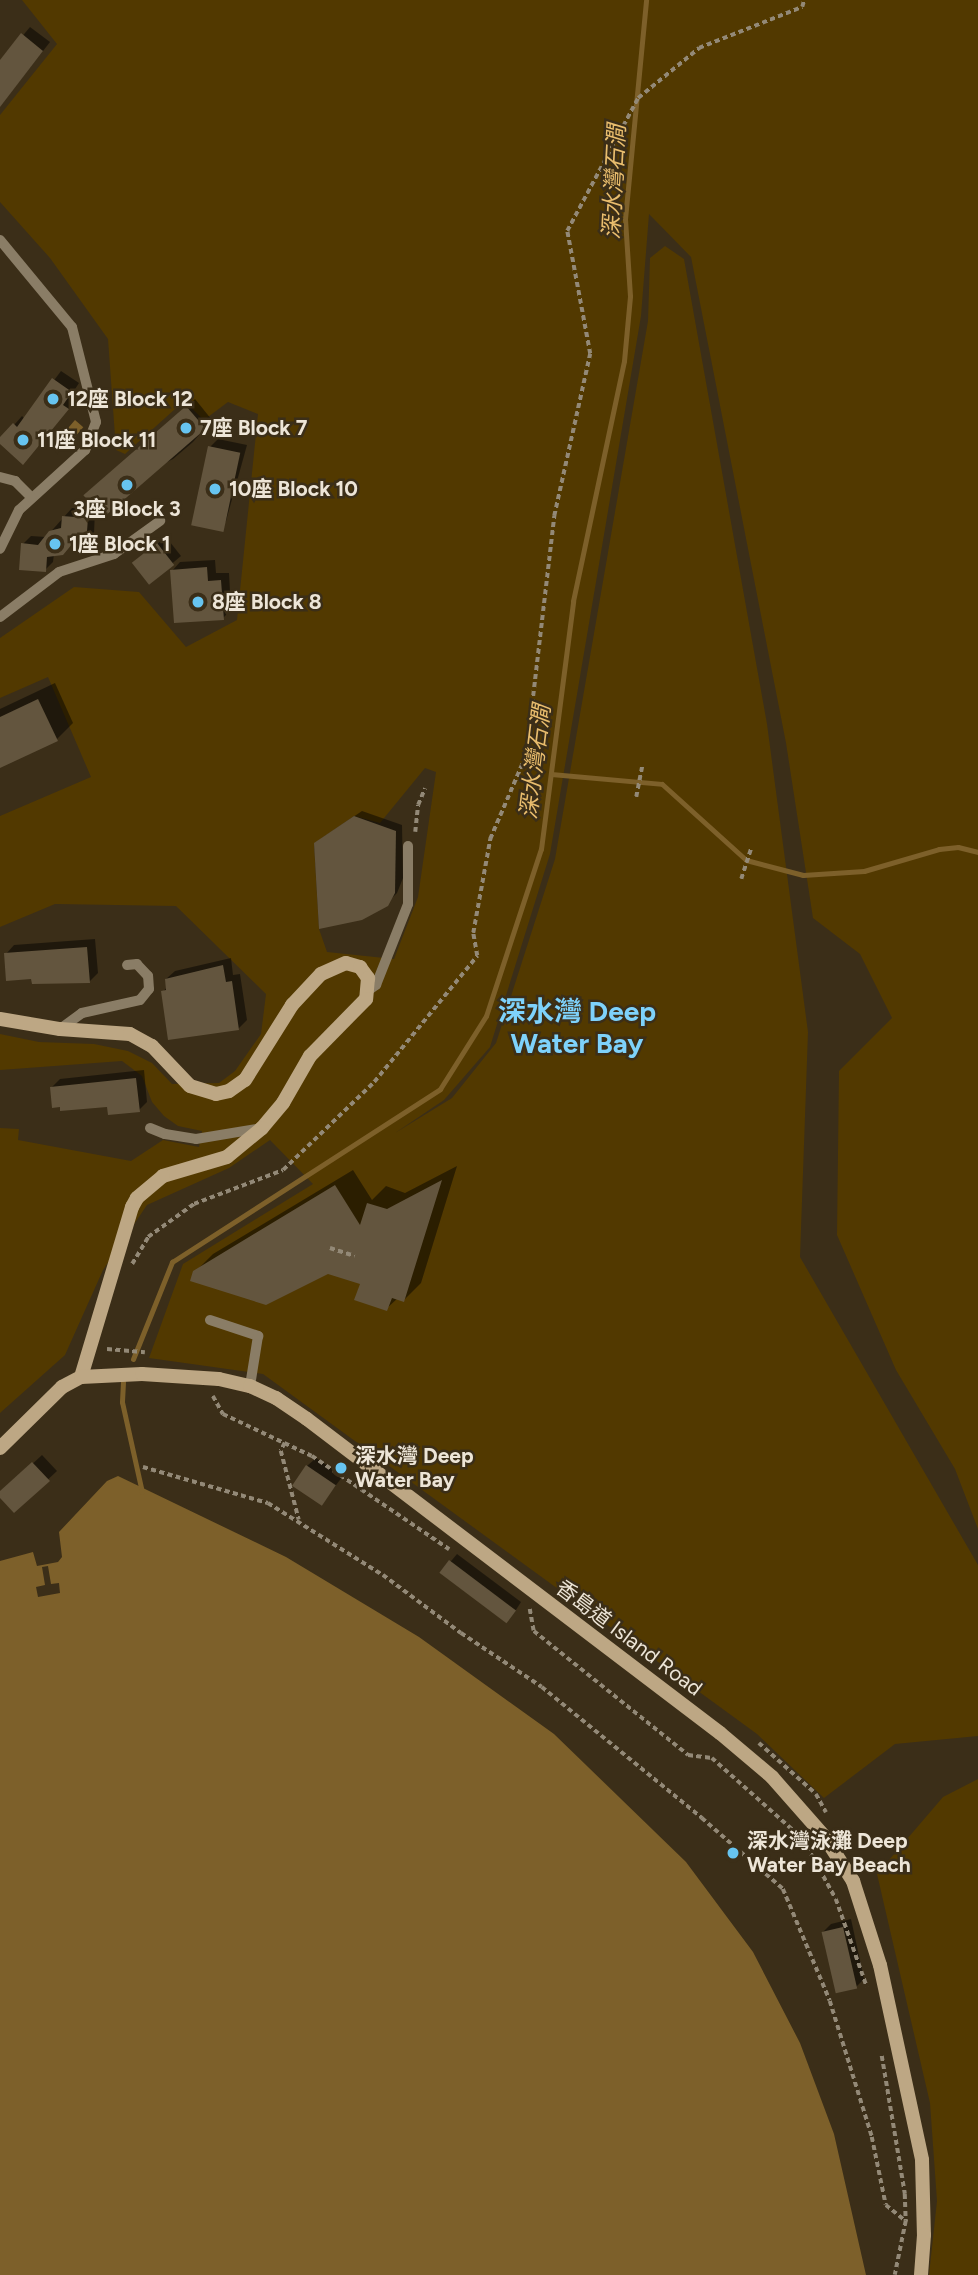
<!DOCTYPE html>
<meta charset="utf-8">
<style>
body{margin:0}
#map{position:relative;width:978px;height:2275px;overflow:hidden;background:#3b2e18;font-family:Figtree,"Noto Sans TC",sans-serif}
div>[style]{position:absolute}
.green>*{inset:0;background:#523900}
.water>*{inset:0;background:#7d602a;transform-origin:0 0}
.pier>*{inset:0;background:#3b2e18}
.shadow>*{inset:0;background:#0007;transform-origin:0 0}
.stream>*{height:5px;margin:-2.5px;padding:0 2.5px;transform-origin:2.5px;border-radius:2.5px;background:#7d602a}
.building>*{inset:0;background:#63553e;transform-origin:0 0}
.path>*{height:3.5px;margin-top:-1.75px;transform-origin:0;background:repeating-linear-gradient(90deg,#938977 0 5px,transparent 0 8.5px)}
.lane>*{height:10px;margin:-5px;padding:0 5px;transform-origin:5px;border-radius:5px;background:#8a7d66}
.secondary>*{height:14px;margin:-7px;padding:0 7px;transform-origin:7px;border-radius:7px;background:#bda784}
.dots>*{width:19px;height:19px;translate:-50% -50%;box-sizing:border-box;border:4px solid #3b2e18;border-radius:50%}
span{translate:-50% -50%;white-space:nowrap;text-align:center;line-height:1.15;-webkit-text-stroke:5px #3b2e18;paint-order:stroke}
.poi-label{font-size:21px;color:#ede5d7;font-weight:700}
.left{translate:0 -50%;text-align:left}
.street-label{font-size:21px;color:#ede5d7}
.water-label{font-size:23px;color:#e9bd6d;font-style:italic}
.district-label{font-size:28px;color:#7ed2fb;font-weight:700}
</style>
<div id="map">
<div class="green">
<div style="clip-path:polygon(evenodd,22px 0,978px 0,978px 1529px,955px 1469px,896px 1370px,837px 1235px,839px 1071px,892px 1018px,860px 954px,813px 918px,786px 743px,691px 257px,649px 214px,641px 316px,550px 854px,490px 1047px,444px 1100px,395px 1133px,452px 1098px,496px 1043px,555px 859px,648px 321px,650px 258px,665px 246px,684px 259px,767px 724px,808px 1032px,800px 1257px,978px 1565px,978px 1736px,895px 1744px,824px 1798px,757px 1734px,263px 1374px,149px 1358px,183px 1264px,313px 1184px,270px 1140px,229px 1168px,147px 1205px,103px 1270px,65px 1355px,0 1413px,0 1128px,19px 1129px,18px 1140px,131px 1161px,163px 1140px,199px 1147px,202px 1131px,178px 1126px,164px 1116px,152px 1102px,142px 1076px,122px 1061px,0 1070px,0 1034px,39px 1042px,94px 1044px,128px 1051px,152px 1063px,172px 1084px,219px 1083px,235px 1071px,261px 1034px,266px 994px,176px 906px,55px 904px,0 927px,0 816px,91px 777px,48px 677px,0 698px,0 638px,74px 587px,139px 592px,186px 647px,237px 620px,258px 414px,228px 402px,204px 420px,184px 401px,125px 454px,116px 450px,108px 339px,50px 258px,0 202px,0 115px,57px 44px,22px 0,425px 768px,436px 772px,418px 897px,394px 959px,327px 952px,319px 929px,314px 844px,354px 816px,380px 823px,425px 768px)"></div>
<div style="clip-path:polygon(978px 1779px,978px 2275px,929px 2275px,937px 2201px,930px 2103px,877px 1874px,943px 1797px)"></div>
</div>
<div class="water">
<div style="left:75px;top:420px;width:11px;height:31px;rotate:41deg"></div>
<div style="clip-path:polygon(118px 1476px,286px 1557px,419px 1637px,554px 1734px,686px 1862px,753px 1952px,800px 2043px,834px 2134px,866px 2275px,0 2275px,0 1561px,33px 1552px,37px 1566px,58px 1562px,62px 1557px,59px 1532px,107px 1481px)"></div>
</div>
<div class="pier">
<div style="clip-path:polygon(48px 1566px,51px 1584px,59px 1583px,60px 1593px,38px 1597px,36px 1587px,45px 1585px,42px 1567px)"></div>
</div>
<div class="shadow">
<div style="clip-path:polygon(30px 27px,50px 42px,0 106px,0 63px)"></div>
<div style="clip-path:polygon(61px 371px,79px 383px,70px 397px,76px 400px,31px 454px,0 441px,22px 416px,25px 419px)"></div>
<div style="clip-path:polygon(195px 399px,212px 420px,193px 442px,173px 459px,90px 501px)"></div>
<div style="clip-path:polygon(218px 439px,247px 445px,226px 521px,218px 529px,210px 447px)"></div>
<div style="clip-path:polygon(72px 508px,95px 510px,94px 534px,85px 543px,73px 542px,54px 554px,53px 562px,45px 570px,23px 544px,31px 536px,46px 537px)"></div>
<div style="clip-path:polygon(166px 537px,181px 556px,150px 582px,143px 555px)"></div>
<div style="clip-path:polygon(215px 560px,216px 573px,229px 573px,231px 610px,223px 618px,172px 571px,180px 562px)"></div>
<div style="clip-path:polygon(55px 683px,73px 723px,56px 740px,0 766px,0 709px)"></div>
<div style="clip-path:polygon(362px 811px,402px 825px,403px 878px,397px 893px,381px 909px,322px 838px)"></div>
<div style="clip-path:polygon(95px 939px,98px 973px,89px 982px,33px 977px,6px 954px,14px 945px)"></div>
<div style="clip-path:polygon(231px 958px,233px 975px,240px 974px,247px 1020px,238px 1029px,163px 992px,167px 987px,166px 979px,175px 971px)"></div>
<div style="clip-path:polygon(144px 1070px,147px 1102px,139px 1110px,108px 1105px,61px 1105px,52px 1087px,60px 1079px)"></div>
<div style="clip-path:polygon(457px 1166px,421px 1283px,404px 1300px,398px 1298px,386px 1309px,362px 1283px,328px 1272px,195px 1272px,213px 1254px,353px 1170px,372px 1200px,386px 1186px,405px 1193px)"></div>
<div style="left:42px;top:1455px;width:22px;height:57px;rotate:47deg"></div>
<div style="clip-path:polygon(316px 1458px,343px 1476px,323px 1502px,307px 1466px)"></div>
<div style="clip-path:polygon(457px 1554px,521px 1602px,514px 1613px,441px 1573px)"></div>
<div style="clip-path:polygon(851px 1919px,864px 1979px,856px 1987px,823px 1932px,831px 1924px)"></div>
</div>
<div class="stream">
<div style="left:551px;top:774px;width:111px;rotate:5.1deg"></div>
<div style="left:662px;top:784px;width:113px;rotate:42.1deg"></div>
<div style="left:746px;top:860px;width:59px;rotate:14.7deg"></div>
<div style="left:803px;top:875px;width:61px;rotate:-3.8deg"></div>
<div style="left:864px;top:871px;width:78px;rotate:-16.3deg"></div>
<div style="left:939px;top:849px;width:19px;rotate:-6deg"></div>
<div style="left:958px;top:847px;width:21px;rotate:14deg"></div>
<div style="left:133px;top:1359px;width:105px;rotate:-68.1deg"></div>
<div style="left:172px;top:1262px;width:319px;rotate:-32.8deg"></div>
<div style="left:440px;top:1089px;width:86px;rotate:-57.8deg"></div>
<div style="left:486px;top:1016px;width:176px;rotate:-71.8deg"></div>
<div style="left:541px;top:849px;width:250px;rotate:-82.6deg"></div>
<div style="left:573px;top:601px;width:245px;rotate:-78deg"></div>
<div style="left:624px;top:361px;width:65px;rotate:-84.7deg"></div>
<div style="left:630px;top:296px;width:77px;rotate:-93.7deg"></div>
<div style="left:625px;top:219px;width:220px;rotate:-84.5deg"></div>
<div style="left:123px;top:1382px;width:20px;rotate:93deg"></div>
<div style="left:122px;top:1402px;width:92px;rotate:77.5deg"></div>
</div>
<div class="building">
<div style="clip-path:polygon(21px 33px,43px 51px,0 107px,0 60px)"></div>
<div style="clip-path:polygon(52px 378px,72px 392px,63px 405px,69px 409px,23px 465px,0 444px,0 437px,13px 423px,17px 427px)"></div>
<div style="left:186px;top:406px;width:30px;height:136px;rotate:49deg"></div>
<div style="left:208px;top:446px;width:33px;height:81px;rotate:12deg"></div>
<div style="clip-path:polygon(62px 516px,88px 518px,86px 545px,73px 543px,63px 555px,47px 557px,46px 572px,19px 570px,21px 543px,38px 545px,49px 531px,61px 528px)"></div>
<div style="left:157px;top:543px;width:28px;height:32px;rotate:52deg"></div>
<div style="clip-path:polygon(207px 567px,208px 581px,221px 580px,224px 620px,174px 623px,170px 570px)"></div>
<div style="clip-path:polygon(38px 699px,58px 741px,0 768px,0 717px)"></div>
<div style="clip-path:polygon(354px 816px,396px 831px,395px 893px,388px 906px,362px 920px,319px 929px,314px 843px)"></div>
<div style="clip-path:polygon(87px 947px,90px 983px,32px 984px,31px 979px,6px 981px,4px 953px)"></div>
<div style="clip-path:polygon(223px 965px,226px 982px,232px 981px,239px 1030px,168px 1040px,161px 991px,166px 990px,165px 979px)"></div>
<div style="clip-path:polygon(136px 1078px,140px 1112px,108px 1115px,107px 1107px,60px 1111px,60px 1107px,52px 1108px,50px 1087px)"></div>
<div style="clip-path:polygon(442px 1180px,404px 1302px,392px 1298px,387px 1311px,354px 1300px,360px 1284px,328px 1274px,266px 1305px,190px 1281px,193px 1271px,335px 1185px,360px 1225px,367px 1203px,387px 1209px)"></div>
<div style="clip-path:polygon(32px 1462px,50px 1481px,14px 1513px,0 1498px,0 1491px)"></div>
<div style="left:306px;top:1465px;width:36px;height:25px;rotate:34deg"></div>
<div style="left:449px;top:1560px;width:84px;height:16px;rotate:37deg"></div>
<div style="left:843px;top:1927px;width:63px;height:22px;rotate:77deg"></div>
</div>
<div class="path">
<div style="left:636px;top:797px;width:32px;rotate:-79deg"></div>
<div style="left:415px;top:832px;width:27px;rotate:-84deg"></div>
<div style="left:418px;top:805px;width:18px;rotate:-68deg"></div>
<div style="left:741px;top:879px;width:32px;rotate:-72deg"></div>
<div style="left:330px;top:1248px;width:26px;rotate:18deg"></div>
<div style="left:132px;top:1264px;width:31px;rotate:-59deg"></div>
<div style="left:148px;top:1237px;width:57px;rotate:-35.7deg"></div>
<div style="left:194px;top:1204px;width:95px;rotate:-20.9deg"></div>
<div style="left:283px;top:1170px;width:127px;rotate:-44deg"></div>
<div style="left:374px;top:1082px;width:163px;rotate:-50.7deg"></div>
<div style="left:477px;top:956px;width:23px;rotate:-100deg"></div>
<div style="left:473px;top:933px;width:96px;rotate:-79.7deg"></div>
<div style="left:490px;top:839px;width:91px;rotate:-66.8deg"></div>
<div style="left:526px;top:755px;width:241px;rotate:-83.3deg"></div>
<div style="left:554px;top:516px;width:166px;rotate:-77.5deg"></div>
<div style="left:590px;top:354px;width:125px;rotate:-100.6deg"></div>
<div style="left:567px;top:231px;width:151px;rotate:-61.9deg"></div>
<div style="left:638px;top:98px;width:79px;rotate:-39.3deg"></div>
<div style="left:699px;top:48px;width:111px;rotate:-21.7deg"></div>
<div style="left:802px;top:7px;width:7px;rotate:-74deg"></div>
<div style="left:107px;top:1349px;width:38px;rotate:5deg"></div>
<div style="left:213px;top:1396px;width:21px;rotate:61deg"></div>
<div style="left:223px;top:1414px;width:98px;rotate:25.3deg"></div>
<div style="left:312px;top:1456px;width:166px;rotate:34.2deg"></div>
<div style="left:285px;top:1443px;width:9px;rotate:117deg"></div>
<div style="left:281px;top:1451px;width:71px;rotate:75.4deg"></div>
<div style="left:143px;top:1467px;width:130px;rotate:16.1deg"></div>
<div style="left:268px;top:1503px;width:136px;rotate:32.1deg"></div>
<div style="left:383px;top:1575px;width:97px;rotate:36.6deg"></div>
<div style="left:461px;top:1633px;width:97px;rotate:33.7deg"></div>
<div style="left:542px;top:1687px;width:207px;rotate:39.3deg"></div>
<div style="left:702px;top:1818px;width:108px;rotate:41.2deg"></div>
<div style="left:783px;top:1889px;width:121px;rotate:67.2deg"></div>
<div style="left:830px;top:2001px;width:142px;rotate:72.8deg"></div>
<div style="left:872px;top:2137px;width:69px;rotate:78.4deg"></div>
<div style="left:886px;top:2205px;width:27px;rotate:39deg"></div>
<div style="left:530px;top:1609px;width:22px;rotate:80deg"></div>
<div style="left:534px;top:1631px;width:198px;rotate:38.8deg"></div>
<div style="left:688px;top:1755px;width:24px;rotate:7deg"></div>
<div style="left:712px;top:1758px;width:122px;rotate:41.7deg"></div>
<div style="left:803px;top:1839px;width:68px;rotate:61.2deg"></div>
<div style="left:836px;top:1899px;width:93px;rotate:70.6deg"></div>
<div style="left:759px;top:1743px;width:76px;rotate:41.8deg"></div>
<div style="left:816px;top:1794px;width:21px;rotate:61deg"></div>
<div style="left:882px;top:2056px;width:140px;rotate:80.5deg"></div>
<div style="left:905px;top:2194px;width:27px;rotate:88deg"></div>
<div style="left:906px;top:2221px;width:55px;rotate:101.5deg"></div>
</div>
<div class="lane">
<div style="left:0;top:240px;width:113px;rotate:50.4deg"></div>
<div style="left:72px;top:327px;width:98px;rotate:75.8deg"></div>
<div style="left:96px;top:422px;width:30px;rotate:111deg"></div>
<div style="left:85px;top:450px;width:89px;rotate:137.7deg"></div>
<div style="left:19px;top:510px;width:43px;rotate:116deg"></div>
<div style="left:0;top:477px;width:16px;rotate:15deg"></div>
<div style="left:15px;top:481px;width:23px;rotate:45deg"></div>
<div style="left:0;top:617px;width:74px;rotate:-37.3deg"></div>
<div style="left:59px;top:572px;width:58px;rotate:-18.1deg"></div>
<div style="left:114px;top:554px;width:57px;rotate:-35.7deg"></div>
<div style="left:369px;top:990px;width:9px;rotate:-36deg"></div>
<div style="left:376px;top:985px;width:87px;rotate:-68.4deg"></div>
<div style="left:408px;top:904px;width:58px;rotate:-90deg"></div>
<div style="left:60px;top:1029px;width:27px;rotate:-36deg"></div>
<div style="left:82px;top:1013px;width:59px;rotate:-12.6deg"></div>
<div style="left:140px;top:1000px;width:14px;rotate:-51deg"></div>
<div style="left:149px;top:989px;width:13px;rotate:-94deg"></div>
<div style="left:148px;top:976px;width:16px;rotate:-133deg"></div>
<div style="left:137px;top:964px;width:10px;rotate:174deg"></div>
<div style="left:150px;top:1128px;width:16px;rotate:22deg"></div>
<div style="left:165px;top:1134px;width:31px;rotate:9deg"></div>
<div style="left:196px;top:1139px;width:67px;rotate:-9.5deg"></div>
<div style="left:210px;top:1320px;width:51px;rotate:18.4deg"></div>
<div style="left:258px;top:1336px;width:51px;rotate:99.1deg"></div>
</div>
<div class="secondary">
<div style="left:0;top:1019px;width:61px;rotate:9.5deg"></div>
<div style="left:60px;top:1029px;width:70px;rotate:4.1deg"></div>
<div style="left:130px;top:1034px;width:25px;rotate:29deg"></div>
<div style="left:152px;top:1046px;width:55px;rotate:46.5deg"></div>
<div style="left:190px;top:1086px;width:27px;rotate:17deg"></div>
<div style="left:216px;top:1094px;width:13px;rotate:-13deg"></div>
<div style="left:229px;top:1091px;width:19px;rotate:-35deg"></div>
<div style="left:245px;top:1080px;width:89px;rotate:-57.9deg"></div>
<div style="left:292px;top:1005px;width:42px;rotate:-46.9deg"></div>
<div style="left:321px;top:974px;width:27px;rotate:-24deg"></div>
<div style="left:346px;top:963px;width:15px;rotate:16deg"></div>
<div style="left:360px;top:967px;width:14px;rotate:54deg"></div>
<div style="left:368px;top:978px;width:21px;rotate:95deg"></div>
<div style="left:366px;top:999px;width:80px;rotate:134.5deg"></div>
<div style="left:310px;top:1056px;width:54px;rotate:119.9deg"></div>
<div style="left:283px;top:1103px;width:33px;rotate:130deg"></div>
<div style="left:262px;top:1128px;width:45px;rotate:140.4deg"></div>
<div style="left:227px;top:1157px;width:67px;rotate:163.5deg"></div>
<div style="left:163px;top:1176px;width:34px;rotate:140deg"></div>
<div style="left:137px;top:1198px;width:10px;rotate:119deg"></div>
<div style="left:132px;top:1207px;width:177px;rotate:106.7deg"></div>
<div style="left:0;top:1448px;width:87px;rotate:-44.5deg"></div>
<div style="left:62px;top:1387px;width:21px;rotate:-28deg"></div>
<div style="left:81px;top:1377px;width:61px;rotate:-2.8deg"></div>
<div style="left:142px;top:1374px;width:77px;rotate:3.7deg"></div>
<div style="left:219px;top:1379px;width:32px;rotate:13deg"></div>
<div style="left:250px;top:1386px;width:29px;rotate:25deg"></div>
<div style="left:276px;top:1398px;width:37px;rotate:34deg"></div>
<div style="left:307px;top:1419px;width:519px;rotate:37.25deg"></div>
<div style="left:720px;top:1733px;width:68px;rotate:40.2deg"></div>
<div style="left:772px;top:1777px;width:79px;rotate:48.6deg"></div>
<div style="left:824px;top:1836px;width:54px;rotate:57.2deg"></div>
<div style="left:853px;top:1881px;width:88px;rotate:72.2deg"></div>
<div style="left:880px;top:1965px;width:199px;rotate:77.8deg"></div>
<div style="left:922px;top:2160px;width:75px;rotate:88.5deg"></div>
<div style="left:924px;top:2235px;width:40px;rotate:94.3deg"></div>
</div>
<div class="dots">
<div style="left:53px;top:399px;background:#67c4f0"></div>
<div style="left:186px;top:428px;background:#67c4f0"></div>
<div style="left:23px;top:440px;background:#67c4f0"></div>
<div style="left:127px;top:485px;background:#67c4f0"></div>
<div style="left:215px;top:489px;background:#67c4f0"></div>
<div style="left:55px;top:544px;background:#67c4f0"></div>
<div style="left:198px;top:602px;background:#67c4f0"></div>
<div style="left:341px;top:1468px;background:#67c4f0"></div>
<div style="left:733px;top:1853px;background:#67c4f0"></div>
</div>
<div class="poi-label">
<span class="left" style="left:67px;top:399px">12座 Block 12</span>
<span class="left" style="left:200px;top:428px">7座 Block 7</span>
<span class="left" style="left:37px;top:440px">11座 Block 11</span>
<span class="left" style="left:229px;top:489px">10座 Block 10</span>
<span style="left:127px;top:509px">3座 Block 3</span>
<span class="left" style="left:69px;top:544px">1座 Block 1</span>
<span class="left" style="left:212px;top:602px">8座 Block 8</span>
<span class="left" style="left:355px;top:1468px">深水灣 Deep<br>Water Bay</span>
<span class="left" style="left:747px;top:1853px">深水灣泳灘 Deep<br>Water Bay Beach</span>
</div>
<div class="street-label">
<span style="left:629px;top:1638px;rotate:37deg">香島道 Island Road</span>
</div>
<div class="water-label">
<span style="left:614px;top:182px;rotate:-87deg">深水灣石澗</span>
<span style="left:535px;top:762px;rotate:-83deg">深水灣石澗</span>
</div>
<div class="district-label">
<span style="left:577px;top:1027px">深水灣 Deep<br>Water Bay</span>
</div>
</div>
